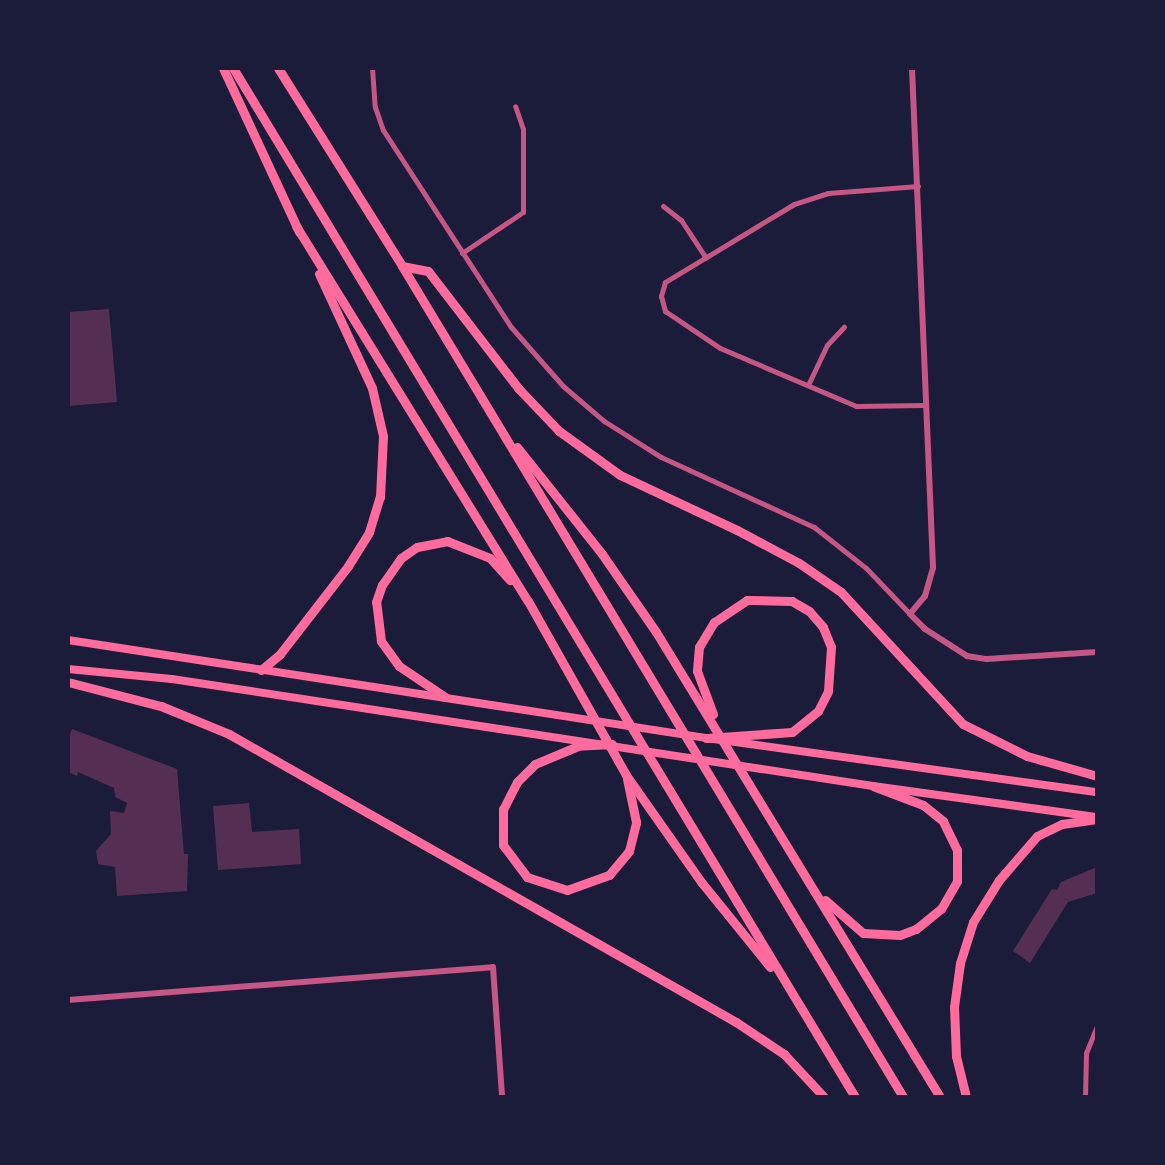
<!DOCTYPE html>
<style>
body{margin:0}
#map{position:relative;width:1165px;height:1165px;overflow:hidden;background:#1b1b3a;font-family:"Crimson Pro",serif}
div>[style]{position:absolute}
.building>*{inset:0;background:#542f53}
.minor>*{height:5px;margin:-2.5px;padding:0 2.5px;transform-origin:2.5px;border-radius:2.5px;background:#c65784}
.tertiary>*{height:6px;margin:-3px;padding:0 3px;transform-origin:3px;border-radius:3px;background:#c65784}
.primary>*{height:8px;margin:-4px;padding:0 4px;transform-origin:4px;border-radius:4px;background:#ff6b9d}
.motorway>*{height:9px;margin:-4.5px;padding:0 4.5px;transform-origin:4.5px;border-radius:4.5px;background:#ff6b9d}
span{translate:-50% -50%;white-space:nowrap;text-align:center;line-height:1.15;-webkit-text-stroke:8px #1b1b3a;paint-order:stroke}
.frame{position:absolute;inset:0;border:70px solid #1b1b3a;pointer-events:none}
</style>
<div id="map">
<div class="building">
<div style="clip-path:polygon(109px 309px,117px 402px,68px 406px,68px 312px)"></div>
<div style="clip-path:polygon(72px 729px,177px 769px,184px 854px,188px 854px,187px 891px,117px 896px,115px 867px,98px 864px,96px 851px,111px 834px,110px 811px,124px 813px,127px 803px,115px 797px,114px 788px,78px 772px,77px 776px,68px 772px,68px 739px)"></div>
<div style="clip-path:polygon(249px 803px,252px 832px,299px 829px,301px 864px,218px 870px,213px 806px)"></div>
<div style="clip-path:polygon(1097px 867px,1097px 893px,1068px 902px,1030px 963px,1013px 951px,1052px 889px,1057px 890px,1061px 882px)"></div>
</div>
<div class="minor">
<div style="left:372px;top:68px;width:39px;rotate:86deg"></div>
<div style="left:375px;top:107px;width:24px;rotate:71deg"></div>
<div style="left:383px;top:130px;width:235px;rotate:57deg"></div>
<div style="left:511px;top:327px;width:79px;rotate:48.6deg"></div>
<div style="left:563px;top:386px;width:54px;rotate:40.5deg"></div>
<div style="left:604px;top:421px;width:67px;rotate:32.3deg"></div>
<div style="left:661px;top:457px;width:168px;rotate:24.6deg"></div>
<div style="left:814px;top:527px;width:66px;rotate:38.3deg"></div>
<div style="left:866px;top:568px;width:64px;rotate:46.3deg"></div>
<div style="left:918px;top:186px;width:90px;rotate:175.6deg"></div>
<div style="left:828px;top:193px;width:36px;rotate:162deg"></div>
<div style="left:794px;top:204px;width:151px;rotate:148.8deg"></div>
<div style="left:665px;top:282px;width:15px;rotate:106deg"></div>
<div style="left:661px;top:296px;width:16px;rotate:75deg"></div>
<div style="left:665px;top:311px;width:66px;rotate:33.9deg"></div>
<div style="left:720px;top:348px;width:148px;rotate:23.1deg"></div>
<div style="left:856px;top:406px;width:68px;rotate:-0.8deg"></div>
<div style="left:663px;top:206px;width:23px;rotate:38deg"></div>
<div style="left:681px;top:220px;width:45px;rotate:56.7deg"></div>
<div style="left:462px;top:253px;width:73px;rotate:-33.9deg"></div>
<div style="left:523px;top:212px;width:83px;rotate:-90deg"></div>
<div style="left:523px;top:129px;width:24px;rotate:-109deg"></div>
<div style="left:808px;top:385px;width:44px;rotate:-64.6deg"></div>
<div style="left:827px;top:345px;width:25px;rotate:-47deg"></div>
<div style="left:1085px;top:1097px;width:44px;rotate:-88.7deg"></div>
<div style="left:1086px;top:1053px;width:29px;rotate:-68deg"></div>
</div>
<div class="tertiary">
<div style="left:912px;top:68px;width:500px;rotate:87.59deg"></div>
<div style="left:933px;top:568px;width:29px;rotate:106deg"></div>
<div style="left:925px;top:596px;width:23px;rotate:130deg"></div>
<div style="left:910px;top:614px;width:21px;rotate:45deg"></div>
<div style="left:925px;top:629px;width:50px;rotate:32.7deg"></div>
<div style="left:967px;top:656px;width:20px;rotate:9deg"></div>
<div style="left:987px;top:659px;width:110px;rotate:-3.6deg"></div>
<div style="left:68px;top:1000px;width:426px;rotate:-4.4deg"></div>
<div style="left:493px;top:967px;width:130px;rotate:86deg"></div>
</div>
<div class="primary">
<div style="left:68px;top:640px;width:645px;rotate:8.73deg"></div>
<div style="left:706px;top:738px;width:395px;rotate:7.9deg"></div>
<div style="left:68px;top:669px;width:104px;rotate:5.5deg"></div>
<div style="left:172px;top:679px;width:709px;rotate:8.68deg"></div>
<div style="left:873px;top:786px;width:225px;rotate:7.9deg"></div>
</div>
<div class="motorway">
<div style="left:223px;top:68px;width:181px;rotate:65.1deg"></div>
<div style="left:233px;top:68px;width:1202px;rotate:58.85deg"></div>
<div style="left:278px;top:68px;width:234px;rotate:57.9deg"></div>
<div style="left:402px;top:266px;width:970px;rotate:58.91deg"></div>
<div style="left:296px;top:226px;width:441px;rotate:58.3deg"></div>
<div style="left:528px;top:601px;width:200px;rotate:60.6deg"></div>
<div style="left:626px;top:775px;width:132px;rotate:54.9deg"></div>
<div style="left:702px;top:883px;width:108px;rotate:51deg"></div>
<div style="left:402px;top:266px;width:26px;rotate:11deg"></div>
<div style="left:428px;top:271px;width:149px;rotate:52.4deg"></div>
<div style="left:519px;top:389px;width:58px;rotate:46.4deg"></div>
<div style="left:559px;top:431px;width:75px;rotate:35.8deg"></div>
<div style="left:620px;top:475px;width:129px;rotate:25.2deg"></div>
<div style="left:737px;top:530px;width:70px;rotate:28deg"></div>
<div style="left:799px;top:563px;width:51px;rotate:34.6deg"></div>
<div style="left:841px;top:592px;width:180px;rotate:47.3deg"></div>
<div style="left:963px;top:724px;width:72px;rotate:26.6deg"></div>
<div style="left:1027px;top:756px;width:73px;rotate:15.9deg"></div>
<div style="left:517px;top:447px;width:137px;rotate:51.5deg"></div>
<div style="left:602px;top:554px;width:95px;rotate:55.3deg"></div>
<div style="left:656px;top:632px;width:545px;rotate:58.59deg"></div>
<div style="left:261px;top:670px;width:25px;rotate:-40deg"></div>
<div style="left:280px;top:654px;width:111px;rotate:-52.3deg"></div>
<div style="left:348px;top:566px;width:40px;rotate:-58deg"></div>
<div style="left:369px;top:532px;width:37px;rotate:-73deg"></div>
<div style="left:380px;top:497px;width:61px;rotate:-87.2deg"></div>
<div style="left:383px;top:436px;width:49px;rotate:-102.9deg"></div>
<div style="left:372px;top:388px;width:126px;rotate:-114.9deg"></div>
<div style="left:68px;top:682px;width:96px;rotate:14.5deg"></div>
<div style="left:161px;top:706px;width:74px;rotate:22.4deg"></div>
<div style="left:229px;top:734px;width:583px;rotate:29.6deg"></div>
<div style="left:736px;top:1022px;width:58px;rotate:33.7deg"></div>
<div style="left:784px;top:1054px;width:59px;rotate:47.1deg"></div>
<div style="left:445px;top:697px;width:55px;rotate:-146deg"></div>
<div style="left:399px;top:666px;width:31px;rotate:-126deg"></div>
<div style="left:381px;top:641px;width:39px;rotate:-97deg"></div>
<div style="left:376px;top:602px;width:18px;rotate:-71deg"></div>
<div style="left:382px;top:585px;width:33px;rotate:-55deg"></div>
<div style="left:401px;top:558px;width:19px;rotate:-35deg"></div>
<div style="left:417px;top:547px;width:31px;rotate:-11deg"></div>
<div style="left:447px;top:541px;width:46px;rotate:21.6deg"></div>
<div style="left:490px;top:558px;width:30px;rotate:48deg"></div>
<div style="left:706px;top:738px;width:86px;rotate:-4deg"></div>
<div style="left:792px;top:732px;width:33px;rotate:-39deg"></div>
<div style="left:818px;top:711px;width:22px;rotate:-63deg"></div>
<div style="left:828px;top:691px;width:44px;rotate:-86.1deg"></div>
<div style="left:831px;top:647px;width:22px;rotate:-112deg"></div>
<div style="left:823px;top:627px;width:21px;rotate:-131deg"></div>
<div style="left:809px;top:611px;width:20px;rotate:-150deg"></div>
<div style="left:792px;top:601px;width:45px;rotate:-178.7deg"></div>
<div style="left:747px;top:600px;width:40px;rotate:146deg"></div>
<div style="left:714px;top:622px;width:29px;rotate:121deg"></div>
<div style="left:699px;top:647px;width:24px;rotate:95deg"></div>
<div style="left:697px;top:671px;width:46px;rotate:69.6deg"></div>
<div style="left:612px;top:744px;width:34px;rotate:177deg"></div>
<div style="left:578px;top:746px;width:47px;rotate:157.3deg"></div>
<div style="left:535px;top:764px;width:25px;rotate:135deg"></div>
<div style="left:517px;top:782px;width:30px;rotate:117deg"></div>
<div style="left:503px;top:809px;width:36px;rotate:90deg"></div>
<div style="left:503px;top:845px;width:40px;rotate:53deg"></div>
<div style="left:527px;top:877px;width:42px;rotate:18deg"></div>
<div style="left:567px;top:890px;width:45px;rotate:-19.7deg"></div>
<div style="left:609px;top:875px;width:31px;rotate:-50deg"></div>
<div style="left:629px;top:851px;width:30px;rotate:-76deg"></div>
<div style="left:636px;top:822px;width:44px;rotate:-101.8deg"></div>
<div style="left:825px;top:900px;width:50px;rotate:41deg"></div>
<div style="left:863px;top:933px;width:37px;rotate:3deg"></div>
<div style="left:900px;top:935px;width:17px;rotate:-21deg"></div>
<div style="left:916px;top:929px;width:32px;rotate:-39deg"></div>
<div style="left:941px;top:909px;width:32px;rotate:-60deg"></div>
<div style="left:957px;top:881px;width:31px;rotate:-90deg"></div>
<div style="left:957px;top:850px;width:32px;rotate:-116deg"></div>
<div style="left:943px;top:821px;width:26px;rotate:-141deg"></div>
<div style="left:923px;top:805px;width:53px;rotate:-159.2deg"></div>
<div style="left:966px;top:1097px;width:42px;rotate:-103.7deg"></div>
<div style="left:956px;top:1056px;width:49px;rotate:-92.3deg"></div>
<div style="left:954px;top:1007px;width:44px;rotate:-82.2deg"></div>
<div style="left:960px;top:963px;width:43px;rotate:-72.4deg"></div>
<div style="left:973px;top:922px;width:49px;rotate:-58.2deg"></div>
<div style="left:999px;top:880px;width:58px;rotate:-49.2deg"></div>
<div style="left:1037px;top:836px;width:28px;rotate:-26deg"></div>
<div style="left:1062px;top:824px;width:35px;rotate:-8deg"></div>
</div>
<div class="frame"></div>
</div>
